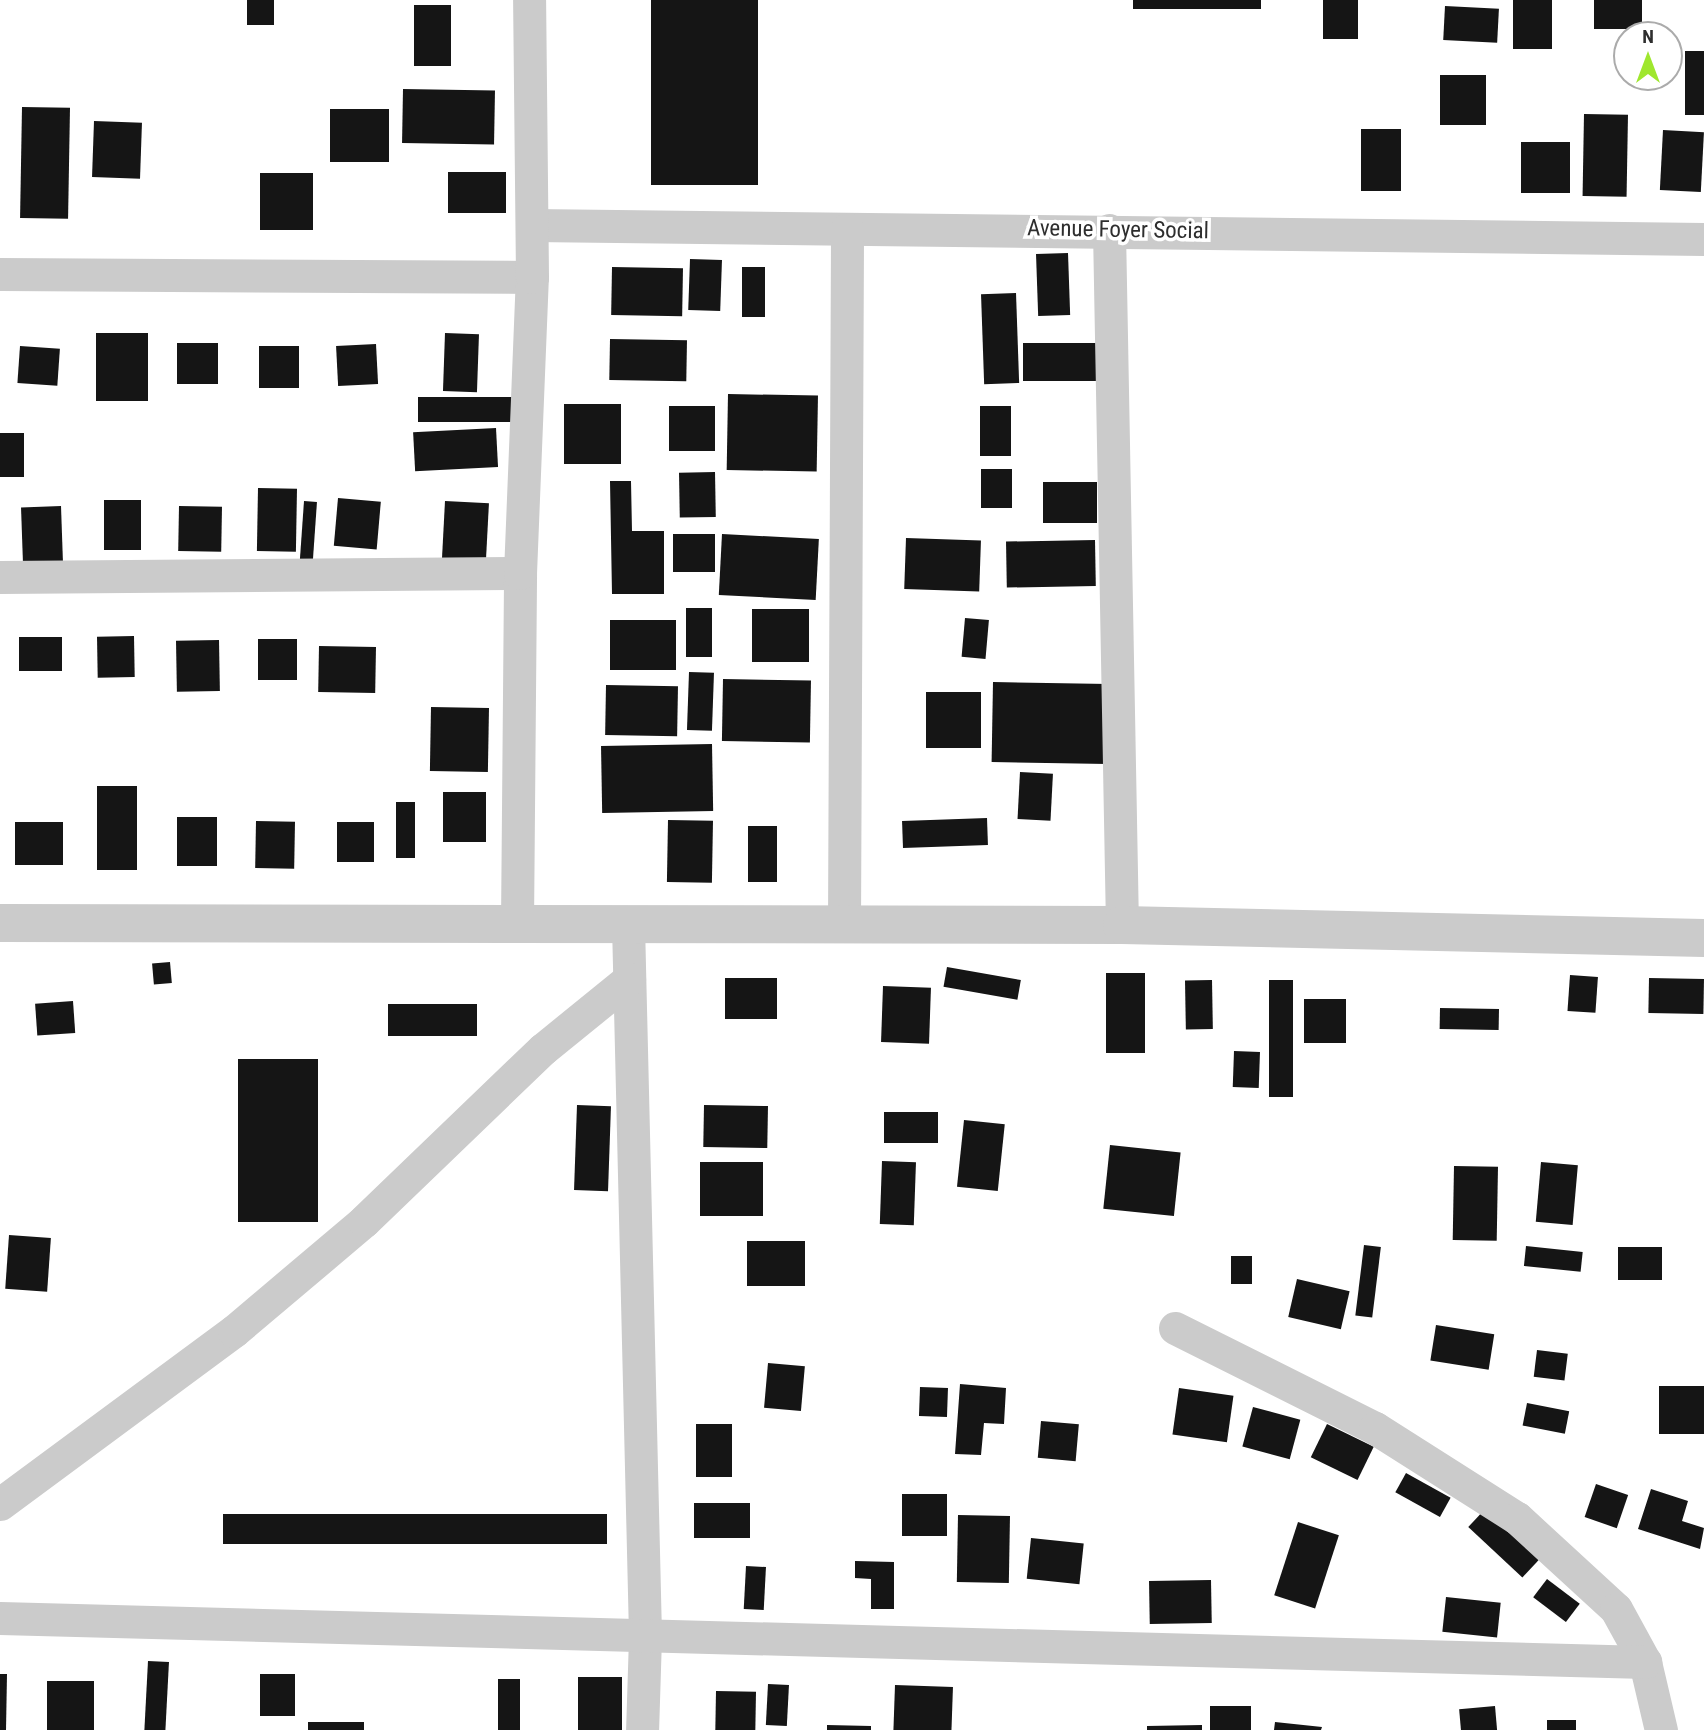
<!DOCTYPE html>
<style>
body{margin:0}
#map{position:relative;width:1704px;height:1730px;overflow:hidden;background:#fff;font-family:"Roboto Condensed",sans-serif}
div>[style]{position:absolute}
.building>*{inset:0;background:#151515;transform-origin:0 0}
.minor>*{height:33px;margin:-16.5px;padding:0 16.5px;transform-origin:16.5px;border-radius:16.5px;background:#cbcbcb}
.tertiary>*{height:38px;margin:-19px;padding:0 19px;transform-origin:19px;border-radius:19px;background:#cbcbcb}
span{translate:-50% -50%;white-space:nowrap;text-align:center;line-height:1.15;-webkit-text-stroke:7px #fff;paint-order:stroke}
.street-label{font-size:23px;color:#2e2e2e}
.north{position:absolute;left:1613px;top:21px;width:70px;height:70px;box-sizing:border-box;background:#fff;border:2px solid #ababab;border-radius:50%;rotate:0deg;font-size:19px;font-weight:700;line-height:28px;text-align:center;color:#2e2e2e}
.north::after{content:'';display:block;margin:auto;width:24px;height:32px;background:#9fe72e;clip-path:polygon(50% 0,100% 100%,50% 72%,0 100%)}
</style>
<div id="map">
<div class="building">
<div style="left:247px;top:0;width:27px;height:25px"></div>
<div style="left:651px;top:0;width:107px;height:185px"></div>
<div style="left:1133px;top:0;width:128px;height:9px"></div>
<div style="left:1323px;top:0;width:35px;height:39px"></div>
<div style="left:1513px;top:0;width:39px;height:49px"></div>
<div style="left:1594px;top:0;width:48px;height:29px"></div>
<div style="left:414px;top:5px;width:37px;height:61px"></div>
<div style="left:1445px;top:6px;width:54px;height:34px;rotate:3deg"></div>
<div style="left:1704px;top:51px;width:64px;height:19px;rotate:90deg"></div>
<div style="left:1440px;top:75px;width:46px;height:50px"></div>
<div style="left:403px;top:89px;width:92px;height:54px;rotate:1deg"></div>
<div style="left:22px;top:107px;width:48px;height:111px;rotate:1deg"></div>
<div style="left:330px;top:109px;width:59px;height:53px"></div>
<div style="left:1584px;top:114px;width:44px;height:82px;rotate:1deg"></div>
<div style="left:94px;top:121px;width:48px;height:56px;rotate:2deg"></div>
<div style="left:1361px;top:129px;width:40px;height:62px"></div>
<div style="left:1663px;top:130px;width:41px;height:60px;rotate:3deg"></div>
<div style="left:1521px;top:142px;width:49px;height:51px"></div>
<div style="left:448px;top:172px;width:58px;height:41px"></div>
<div style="left:260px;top:173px;width:53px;height:57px"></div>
<div style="left:1068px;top:253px;width:62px;height:32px;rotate:88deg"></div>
<div style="left:690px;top:259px;width:32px;height:51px;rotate:2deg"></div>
<div style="left:612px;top:267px;width:71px;height:48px;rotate:1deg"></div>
<div style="left:742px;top:267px;width:23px;height:50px"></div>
<div style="left:1016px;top:293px;width:90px;height:35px;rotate:88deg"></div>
<div style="left:96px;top:333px;width:52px;height:68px"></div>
<div style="left:445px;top:333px;width:34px;height:58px;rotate:2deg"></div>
<div style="left:610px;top:339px;width:77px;height:41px;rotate:1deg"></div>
<div style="left:177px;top:343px;width:41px;height:41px"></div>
<div style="left:1023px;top:343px;width:74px;height:38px"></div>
<div style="left:376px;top:344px;width:40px;height:40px;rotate:87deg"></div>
<div style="left:20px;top:346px;width:40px;height:37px;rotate:4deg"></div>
<div style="left:259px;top:346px;width:40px;height:42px"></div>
<div style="left:728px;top:394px;width:90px;height:76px;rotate:1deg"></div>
<div style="left:418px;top:397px;width:99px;height:25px"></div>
<div style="left:564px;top:404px;width:57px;height:60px"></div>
<div style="left:669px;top:406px;width:46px;height:45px"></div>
<div style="left:980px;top:406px;width:31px;height:50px"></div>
<div style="left:496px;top:428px;width:39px;height:83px;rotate:87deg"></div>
<div style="left:0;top:433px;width:24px;height:44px"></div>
<div style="left:981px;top:469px;width:31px;height:39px"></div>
<div style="left:715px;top:472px;width:45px;height:36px;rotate:89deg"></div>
<div style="clip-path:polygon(610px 481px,631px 481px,632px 531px,664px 531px,664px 594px,612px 594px)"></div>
<div style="left:1043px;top:482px;width:54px;height:41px"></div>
<div style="left:258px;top:488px;width:39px;height:63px;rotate:1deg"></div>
<div style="left:338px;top:498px;width:43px;height:48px;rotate:5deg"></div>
<div style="left:104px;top:500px;width:37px;height:50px"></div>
<div style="left:304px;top:501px;width:13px;height:64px;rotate:4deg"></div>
<div style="left:445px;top:501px;width:44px;height:57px;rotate:3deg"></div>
<div style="left:61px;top:506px;width:58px;height:40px;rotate:88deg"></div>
<div style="left:179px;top:506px;width:43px;height:45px;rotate:1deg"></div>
<div style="left:673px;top:534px;width:42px;height:38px"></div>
<div style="left:722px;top:534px;width:97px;height:61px;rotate:3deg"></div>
<div style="left:906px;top:538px;width:75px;height:51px;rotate:2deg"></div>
<div style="left:1095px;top:540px;width:46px;height:89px;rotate:89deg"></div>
<div style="left:686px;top:608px;width:26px;height:49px"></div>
<div style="left:752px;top:609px;width:57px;height:53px"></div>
<div style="left:965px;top:618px;width:24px;height:39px;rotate:5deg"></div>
<div style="left:676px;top:620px;width:50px;height:66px;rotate:90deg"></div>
<div style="left:134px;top:636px;width:41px;height:37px;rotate:89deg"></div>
<div style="left:19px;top:637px;width:43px;height:34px"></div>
<div style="left:258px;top:639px;width:39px;height:41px"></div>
<div style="left:219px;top:640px;width:51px;height:43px;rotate:89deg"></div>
<div style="left:319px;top:646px;width:57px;height:46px;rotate:1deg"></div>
<div style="left:689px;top:672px;width:25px;height:58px;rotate:2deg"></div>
<div style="left:723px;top:679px;width:88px;height:62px;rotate:1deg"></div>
<div style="left:993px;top:682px;width:116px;height:80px;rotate:1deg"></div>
<div style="left:606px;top:685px;width:72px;height:50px;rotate:1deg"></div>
<div style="left:926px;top:692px;width:55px;height:56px"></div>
<div style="left:431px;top:707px;width:58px;height:64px;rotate:1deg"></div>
<div style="left:712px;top:744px;width:67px;height:111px;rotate:89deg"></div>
<div style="left:1020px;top:772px;width:33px;height:47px;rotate:3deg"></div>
<div style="left:97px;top:786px;width:40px;height:84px"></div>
<div style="left:443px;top:792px;width:43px;height:50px"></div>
<div style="left:396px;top:802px;width:19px;height:56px"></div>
<div style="left:177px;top:817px;width:40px;height:49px"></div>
<div style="left:987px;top:818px;width:27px;height:85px;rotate:88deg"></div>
<div style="left:668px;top:820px;width:45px;height:62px;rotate:1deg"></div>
<div style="left:256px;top:821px;width:39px;height:47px;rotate:1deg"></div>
<div style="left:15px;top:822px;width:48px;height:43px"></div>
<div style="left:337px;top:822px;width:37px;height:40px"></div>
<div style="left:748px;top:826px;width:29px;height:56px"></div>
<div style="left:170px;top:962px;width:21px;height:18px;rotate:85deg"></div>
<div style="left:947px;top:967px;width:75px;height:20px;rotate:10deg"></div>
<div style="left:1106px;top:973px;width:39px;height:80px"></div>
<div style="left:1570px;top:975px;width:28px;height:36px;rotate:4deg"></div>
<div style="left:725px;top:978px;width:52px;height:41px"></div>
<div style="left:1649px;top:978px;width:55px;height:35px;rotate:1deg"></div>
<div style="left:1212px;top:980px;width:49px;height:27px;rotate:89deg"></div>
<div style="left:1269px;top:980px;width:24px;height:117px"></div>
<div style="left:883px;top:986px;width:48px;height:56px;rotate:2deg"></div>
<div style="left:1304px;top:999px;width:42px;height:44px"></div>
<div style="left:73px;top:1001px;width:32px;height:38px;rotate:86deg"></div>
<div style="left:477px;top:1004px;width:32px;height:89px;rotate:90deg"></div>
<div style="left:1440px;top:1008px;width:59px;height:21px;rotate:1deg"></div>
<div style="left:1234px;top:1051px;width:26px;height:36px;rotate:2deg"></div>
<div style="left:318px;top:1059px;width:163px;height:80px;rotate:90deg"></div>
<div style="left:577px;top:1105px;width:34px;height:85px;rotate:2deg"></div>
<div style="left:704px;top:1105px;width:64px;height:42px;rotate:1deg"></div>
<div style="left:884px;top:1112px;width:54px;height:31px"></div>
<div style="left:964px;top:1120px;width:41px;height:67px;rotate:6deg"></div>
<div style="left:1110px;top:1145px;width:71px;height:64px;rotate:6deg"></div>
<div style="left:882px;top:1161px;width:34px;height:63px;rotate:2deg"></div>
<div style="left:700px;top:1162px;width:63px;height:54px"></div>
<div style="left:1541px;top:1162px;width:37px;height:60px;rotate:5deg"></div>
<div style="left:1454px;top:1166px;width:44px;height:74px;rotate:1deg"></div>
<div style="left:9px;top:1235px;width:42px;height:54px;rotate:4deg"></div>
<div style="left:747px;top:1241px;width:58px;height:45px"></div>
<div style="left:1364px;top:1245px;width:17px;height:71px;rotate:7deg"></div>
<div style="left:1526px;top:1246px;width:57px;height:20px;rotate:6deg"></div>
<div style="left:1618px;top:1247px;width:44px;height:33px"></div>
<div style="left:1231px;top:1256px;width:21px;height:28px"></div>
<div style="left:1297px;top:1279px;width:54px;height:39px;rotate:13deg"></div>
<div style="left:1436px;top:1325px;width:59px;height:36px;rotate:9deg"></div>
<div style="left:1537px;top:1350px;width:31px;height:27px;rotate:7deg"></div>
<div style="left:768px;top:1363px;width:37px;height:45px;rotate:5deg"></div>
<div style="clip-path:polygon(960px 1384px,1006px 1388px,1004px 1424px,984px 1423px,981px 1455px,955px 1454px)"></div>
<div style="left:1659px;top:1386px;width:45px;height:48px"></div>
<div style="left:920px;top:1387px;width:28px;height:29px;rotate:2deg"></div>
<div style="left:1179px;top:1388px;width:55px;height:47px;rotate:8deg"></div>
<div style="left:1527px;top:1403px;width:43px;height:23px;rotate:11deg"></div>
<div style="left:1253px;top:1407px;width:49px;height:41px;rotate:15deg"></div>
<div style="left:1041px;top:1421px;width:38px;height:37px;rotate:5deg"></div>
<div style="left:696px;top:1424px;width:36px;height:53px"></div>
<div style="left:1327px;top:1424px;width:52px;height:37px;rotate:26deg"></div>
<div style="left:1406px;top:1473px;width:51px;height:22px;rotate:29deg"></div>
<div style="left:1596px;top:1484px;width:34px;height:35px;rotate:19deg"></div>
<div style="clip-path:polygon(1651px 1489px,1688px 1501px,1682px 1521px,1704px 1528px,1700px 1549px,1638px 1529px)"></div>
<div style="left:902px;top:1494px;width:45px;height:42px"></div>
<div style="left:694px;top:1503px;width:56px;height:35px"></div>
<div style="left:1486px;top:1508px;width:74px;height:26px;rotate:43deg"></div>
<div style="left:607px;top:1514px;width:30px;height:384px;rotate:90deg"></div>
<div style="left:958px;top:1515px;width:52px;height:67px;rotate:1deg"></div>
<div style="left:1298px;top:1522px;width:43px;height:77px;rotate:18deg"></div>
<div style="left:1031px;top:1538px;width:53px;height:41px;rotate:6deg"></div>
<div style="clip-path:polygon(855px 1561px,894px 1562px,894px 1609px,871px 1609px,871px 1579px,855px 1578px)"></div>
<div style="left:746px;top:1566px;width:20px;height:43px;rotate:3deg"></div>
<div style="left:1547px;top:1579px;width:41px;height:23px;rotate:37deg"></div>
<div style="left:1211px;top:1580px;width:43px;height:62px;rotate:89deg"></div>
<div style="left:1446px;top:1597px;width:55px;height:35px;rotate:6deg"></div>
<div style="left:148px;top:1661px;width:21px;height:69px;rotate:3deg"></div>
<div style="clip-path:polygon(0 1674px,7px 1674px,6px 1730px,0 1730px)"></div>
<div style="left:260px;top:1674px;width:35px;height:42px"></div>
<div style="left:578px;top:1677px;width:44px;height:53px"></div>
<div style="left:498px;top:1679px;width:22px;height:51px"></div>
<div style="left:47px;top:1681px;width:47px;height:49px"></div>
<div style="left:768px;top:1684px;width:21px;height:41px;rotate:3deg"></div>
<div style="left:895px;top:1685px;width:58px;height:45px;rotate:2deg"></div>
<div style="left:716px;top:1691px;width:40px;height:39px;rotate:1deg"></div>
<div style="left:1210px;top:1706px;width:41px;height:24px"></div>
<div style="left:1495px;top:1706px;width:24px;height:36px;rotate:85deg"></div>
<div style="left:1547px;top:1720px;width:29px;height:10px"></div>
<div style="left:308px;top:1722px;width:56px;height:8px"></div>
<div style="clip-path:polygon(1275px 1722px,1322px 1727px,1321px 1730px,1274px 1730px)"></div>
<div style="clip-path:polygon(827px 1725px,871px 1726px,871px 1730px,827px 1730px)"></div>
<div style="clip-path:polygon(1202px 1725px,1202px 1730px,1147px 1730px,1147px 1726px)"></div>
</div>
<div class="minor">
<div style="left:532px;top:225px;width:1172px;rotate:0.68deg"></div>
<div style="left:1109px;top:230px;width:695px;rotate:88.93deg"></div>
<div style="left:0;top:274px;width:532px;rotate:0.32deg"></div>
<div style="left:0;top:577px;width:520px;rotate:-0.44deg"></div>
<div style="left:517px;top:924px;width:351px;rotate:-89.5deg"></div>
<div style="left:520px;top:573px;width:296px;rotate:-87.7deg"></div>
<div style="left:532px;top:277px;width:277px;rotate:-90.6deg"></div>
<div style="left:628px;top:924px;width:713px;rotate:88.63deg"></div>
<div style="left:645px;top:1637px;width:93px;rotate:91.8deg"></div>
<div style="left:844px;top:926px;width:697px;rotate:-89.75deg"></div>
<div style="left:1175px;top:1328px;width:224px;rotate:26.6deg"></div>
<div style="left:1375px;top:1428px;width:168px;rotate:32.4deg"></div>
<div style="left:1517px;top:1518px;width:134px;rotate:42.6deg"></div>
<div style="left:1616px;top:1609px;width:60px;rotate:61.3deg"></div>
<div style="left:1645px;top:1662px;width:70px;rotate:76.8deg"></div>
<div style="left:0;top:1504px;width:291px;rotate:-36.5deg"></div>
<div style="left:234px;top:1331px;width:170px;rotate:-40.2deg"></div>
<div style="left:364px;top:1221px;width:248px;rotate:-43.9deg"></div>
<div style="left:543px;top:1049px;width:111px;rotate:-39.1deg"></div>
<div style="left:0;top:1618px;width:1646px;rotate:1.53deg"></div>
</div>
<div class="tertiary">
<div style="left:0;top:923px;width:1122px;rotate:0.1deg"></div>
<div style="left:1122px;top:925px;width:582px;rotate:1.28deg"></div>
</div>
<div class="street-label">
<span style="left:1118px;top:230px;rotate:1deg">Avenue Foyer Social</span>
</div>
<div class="north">N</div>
</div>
